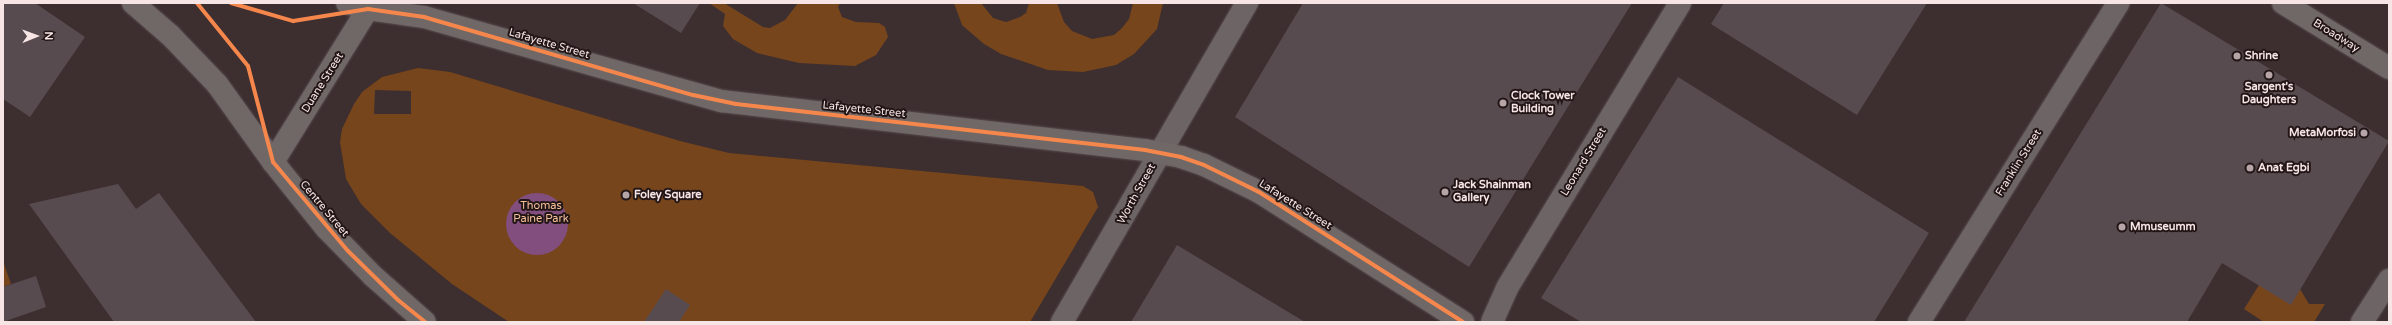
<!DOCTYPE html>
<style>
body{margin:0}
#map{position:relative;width:2392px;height:325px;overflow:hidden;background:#3d2e30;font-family:"Varela Round",sans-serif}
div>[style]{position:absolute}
.green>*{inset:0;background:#77451b}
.water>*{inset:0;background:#814e7e}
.round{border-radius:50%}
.building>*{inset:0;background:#584b4f}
.roads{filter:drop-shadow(0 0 1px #594d4e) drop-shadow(0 0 1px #594d4e)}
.street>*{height:22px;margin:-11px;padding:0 11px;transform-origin:11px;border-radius:11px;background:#6d6565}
.secondary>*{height:22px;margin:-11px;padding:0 11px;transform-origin:11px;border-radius:11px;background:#706767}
.cycleway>*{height:4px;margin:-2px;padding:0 2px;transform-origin:2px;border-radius:2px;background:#f5874c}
.dots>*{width:11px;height:11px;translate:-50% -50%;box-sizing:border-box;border:2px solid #211516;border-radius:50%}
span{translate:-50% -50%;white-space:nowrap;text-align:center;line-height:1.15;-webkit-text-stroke:4px #211516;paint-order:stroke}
.street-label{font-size:11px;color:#f7e4e5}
.poi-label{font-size:11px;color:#f7e4e5;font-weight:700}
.left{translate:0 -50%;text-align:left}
.right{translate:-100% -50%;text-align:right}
.park-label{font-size:11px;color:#f6c09a}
.frame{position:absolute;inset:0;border:4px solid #f7e4e5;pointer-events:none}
.north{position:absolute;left:16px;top:16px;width:40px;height:40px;-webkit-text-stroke:3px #211516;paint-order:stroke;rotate:89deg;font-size:11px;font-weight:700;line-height:16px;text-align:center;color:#f7e4e5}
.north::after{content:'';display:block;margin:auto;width:14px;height:18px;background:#f7e4e5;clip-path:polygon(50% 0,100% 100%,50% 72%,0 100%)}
</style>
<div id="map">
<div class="green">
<div style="clip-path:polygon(709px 3px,724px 3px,763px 27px,770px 28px,785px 20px,798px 3px,840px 3px,838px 7px,842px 17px,856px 22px,879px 23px,885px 27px,888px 37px,876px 55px,855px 66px,799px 63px,757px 53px,733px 39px,723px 26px,725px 14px)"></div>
<div style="clip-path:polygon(954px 3px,981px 3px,993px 18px,1006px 22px,1020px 17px,1026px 13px,1029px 3px,1057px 3px,1064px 22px,1072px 31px,1092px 39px,1114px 35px,1122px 28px,1129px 19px,1133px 3px,1163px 3px,1157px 29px,1134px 54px,1116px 65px,1083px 72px,1048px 70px,1001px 54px,984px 44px,962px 25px)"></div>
<div style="clip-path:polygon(evenodd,418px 68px,450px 72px,680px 141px,729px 153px,1083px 186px,1093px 192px,1098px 207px,1030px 322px,509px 322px,452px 284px,390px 233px,361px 204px,346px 179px,340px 142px,342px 129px,354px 104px,362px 92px,382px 77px,418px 68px,375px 90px,411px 91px,411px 114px,374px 114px,375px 90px)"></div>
<div style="clip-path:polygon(3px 261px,11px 284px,3px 287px)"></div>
<div style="clip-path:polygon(2259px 285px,2300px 289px,2309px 304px,2325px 304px,2314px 322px,2264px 322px,2244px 309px)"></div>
</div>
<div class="water">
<div class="round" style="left:506px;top:193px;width:62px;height:62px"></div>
</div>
<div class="building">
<div style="clip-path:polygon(3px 3px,35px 3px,85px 37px,30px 117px,3px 99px)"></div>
<div style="clip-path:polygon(633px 3px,700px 3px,681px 33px)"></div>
<div style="clip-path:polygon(1303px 3px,1632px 3px,1469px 267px,1235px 117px)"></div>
<div style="clip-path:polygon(1724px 3px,1927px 3px,1857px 115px,1711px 24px)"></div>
<div style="clip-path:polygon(2161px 3px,2389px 141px,2291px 305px,2222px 263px,2187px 322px,1964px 322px)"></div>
<div style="clip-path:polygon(1678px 77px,1929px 233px,1874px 322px,1581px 322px,1541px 298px)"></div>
<div style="clip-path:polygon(118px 184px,136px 209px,159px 193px,256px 322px,114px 322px,29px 204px)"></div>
<div style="clip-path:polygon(1177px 245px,1305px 322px,1131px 322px)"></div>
<div style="clip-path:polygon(36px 276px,46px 307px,3px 322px,3px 287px)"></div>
<div style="clip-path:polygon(666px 289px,690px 305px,679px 322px,644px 322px)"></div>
</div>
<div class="roads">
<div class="street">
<div style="left:1062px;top:322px;width:369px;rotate:-59.9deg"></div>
<div style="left:1492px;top:322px;width:37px;rotate:-66deg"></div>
<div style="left:1507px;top:288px;width:333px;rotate:-58.7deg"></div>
<div style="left:1919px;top:322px;width:376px;rotate:-58deg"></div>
<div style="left:2362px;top:322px;width:50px;rotate:-57.3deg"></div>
</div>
<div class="secondary">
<div style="left:133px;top:3px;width:49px;rotate:40.9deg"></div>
<div style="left:170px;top:35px;width:68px;rotate:46.2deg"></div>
<div style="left:217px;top:84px;width:96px;rotate:54.3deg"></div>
<div style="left:273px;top:162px;width:85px;rotate:51.2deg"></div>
<div style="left:326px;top:228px;width:67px;rotate:45.6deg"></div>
<div style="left:373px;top:276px;width:69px;rotate:41.5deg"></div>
<div style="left:347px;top:3px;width:22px;rotate:16deg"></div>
<div style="left:368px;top:9px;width:57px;rotate:8.1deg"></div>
<div style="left:424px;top:17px;width:309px;rotate:15.8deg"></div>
<div style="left:721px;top:101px;width:427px;rotate:6.6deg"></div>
<div style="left:1145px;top:150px;width:37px;rotate:11deg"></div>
<div style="left:1181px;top:157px;width:24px;rotate:19deg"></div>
<div style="left:1204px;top:165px;width:61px;rotate:26.1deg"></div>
<div style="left:1259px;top:192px;width:242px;rotate:32.5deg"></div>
<div style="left:2283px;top:3px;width:124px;rotate:31.5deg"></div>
<div style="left:273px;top:162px;width:180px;rotate:-58.2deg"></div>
</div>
</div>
<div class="cycleway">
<div style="left:197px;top:3px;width:81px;rotate:51deg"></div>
<div style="left:248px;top:66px;width:99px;rotate:75.4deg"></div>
<div style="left:273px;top:162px;width:116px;rotate:49.9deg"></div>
<div style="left:348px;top:251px;width:70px;rotate:44.4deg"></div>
<div style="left:398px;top:300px;width:35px;rotate:39deg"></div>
<div style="left:231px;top:3px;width:65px;rotate:16.2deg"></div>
<div style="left:293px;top:21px;width:76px;rotate:-9.1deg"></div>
<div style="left:368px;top:9px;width:57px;rotate:8.1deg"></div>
<div style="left:424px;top:17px;width:280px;rotate:16.2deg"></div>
<div style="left:693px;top:95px;width:44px;rotate:11.8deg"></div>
<div style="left:736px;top:104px;width:412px;rotate:6.4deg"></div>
<div style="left:1145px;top:150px;width:37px;rotate:11deg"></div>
<div style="left:1181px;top:157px;width:24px;rotate:19deg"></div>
<div style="left:1204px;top:165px;width:61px;rotate:26.1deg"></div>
<div style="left:1259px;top:192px;width:242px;rotate:32.5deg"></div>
</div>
<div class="dots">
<div style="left:2237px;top:56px;background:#b6a4a6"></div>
<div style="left:2269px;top:75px;background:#b6a4a6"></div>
<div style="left:1503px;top:103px;background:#b6a4a6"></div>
<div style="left:2364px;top:133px;background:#b6a4a6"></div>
<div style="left:2250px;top:168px;background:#b6a4a6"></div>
<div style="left:1445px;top:192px;background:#b6a4a6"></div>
<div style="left:626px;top:195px;background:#b6a4a6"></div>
<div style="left:2122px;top:227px;background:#b6a4a6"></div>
</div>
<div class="street-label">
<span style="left:2336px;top:36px;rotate:32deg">Broadway</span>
<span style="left:549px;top:44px;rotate:16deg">Lafayette Street</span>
<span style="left:323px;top:83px;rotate:-58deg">Duane Street</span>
<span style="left:864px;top:110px;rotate:6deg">Lafayette Street</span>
<span style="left:1584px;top:162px;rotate:-59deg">Leonard Street</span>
<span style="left:2019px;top:163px;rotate:-58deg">Franklin Street</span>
<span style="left:1137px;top:194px;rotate:-61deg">Worth Street</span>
<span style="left:1295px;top:205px;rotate:32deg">Lafayette Street</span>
<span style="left:324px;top:209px;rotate:50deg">Centre Street</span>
</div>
<div class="poi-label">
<span class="left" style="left:2245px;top:56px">Shrine</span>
<span style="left:2269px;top:94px">Sargent's<br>Daughters</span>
<span class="left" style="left:1511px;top:103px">Clock Tower<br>Building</span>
<span class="right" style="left:2356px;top:133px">MetaMorfosi</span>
<span class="left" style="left:2258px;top:168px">Anat Egbi</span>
<span class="left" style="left:1453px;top:192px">Jack Shainman<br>Gallery</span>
<span class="left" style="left:634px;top:195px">Foley Square</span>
<span class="left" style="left:2130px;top:227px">Mmuseumm</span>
</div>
<div class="park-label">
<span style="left:541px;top:213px">Thomas<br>Paine Park</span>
</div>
<div class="frame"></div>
<div class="north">N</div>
</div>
